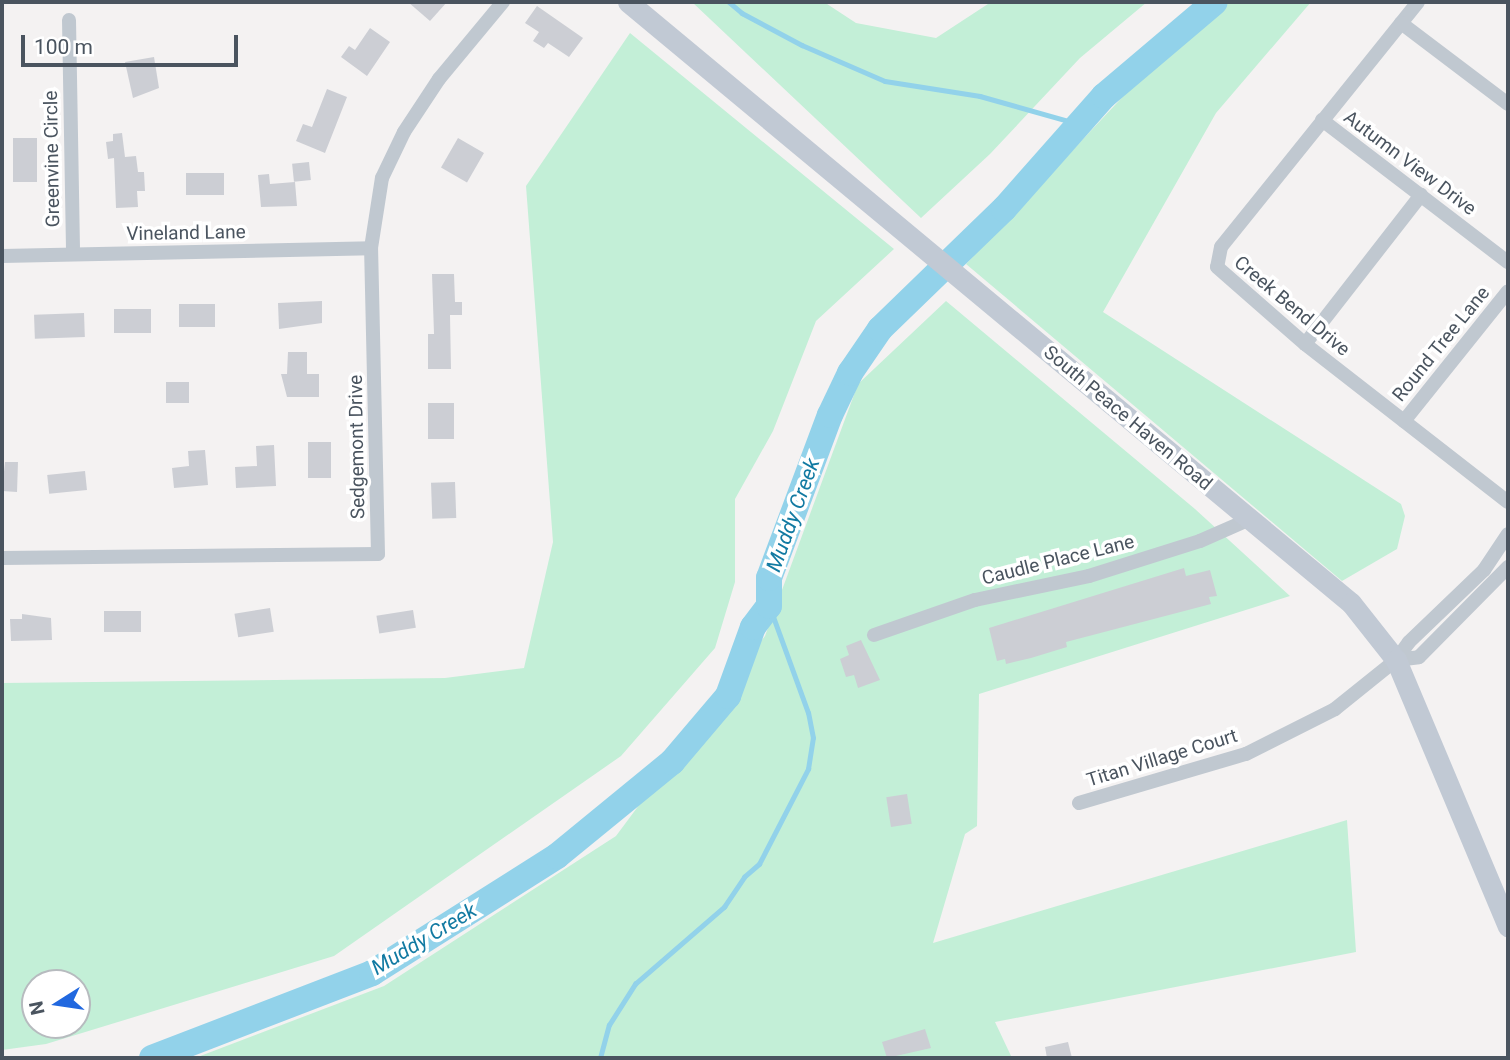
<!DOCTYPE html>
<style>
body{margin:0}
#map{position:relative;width:1510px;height:1060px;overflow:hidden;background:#f4f2f2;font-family:Roboto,sans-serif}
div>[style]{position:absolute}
.green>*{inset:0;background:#c3efd7}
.stream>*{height:4.5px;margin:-2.25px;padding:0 2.25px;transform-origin:2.25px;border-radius:2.25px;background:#92d2ea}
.river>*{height:26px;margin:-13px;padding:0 13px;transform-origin:13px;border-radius:13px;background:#92d2ea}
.building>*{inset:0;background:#ccced4;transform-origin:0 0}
.street>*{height:14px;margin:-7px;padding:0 7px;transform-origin:7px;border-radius:7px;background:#c0c8d0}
.secondary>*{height:21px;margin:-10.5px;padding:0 10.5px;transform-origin:10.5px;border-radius:10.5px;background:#c1c9d4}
span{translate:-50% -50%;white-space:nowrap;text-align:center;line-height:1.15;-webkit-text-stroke:7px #fff;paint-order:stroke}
.street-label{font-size:19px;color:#4a545f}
.water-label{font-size:21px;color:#127aa2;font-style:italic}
.frame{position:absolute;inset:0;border:4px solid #4a545f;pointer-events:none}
.north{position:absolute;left:21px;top:969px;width:70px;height:70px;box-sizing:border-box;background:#fff;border:2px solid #b7bbbf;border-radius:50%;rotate:258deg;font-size:19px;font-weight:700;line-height:28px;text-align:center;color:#4a545f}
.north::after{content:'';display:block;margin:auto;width:24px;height:32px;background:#2168df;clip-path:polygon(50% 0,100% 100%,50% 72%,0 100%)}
.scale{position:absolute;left:21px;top:35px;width:217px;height:32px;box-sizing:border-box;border:4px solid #4a545f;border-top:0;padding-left:9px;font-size:21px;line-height:24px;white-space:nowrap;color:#4a545f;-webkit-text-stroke:5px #fff;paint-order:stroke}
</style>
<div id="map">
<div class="green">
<div style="clip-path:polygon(692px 2px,824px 2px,856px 23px,936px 38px,991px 2px,1147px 2px,1080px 58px,990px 154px,921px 218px)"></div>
<div style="clip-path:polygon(1228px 2px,1311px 2px,1216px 113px,1103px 312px,1401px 504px,1405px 516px,1397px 549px,1342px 581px,966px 264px,1144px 74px)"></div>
<div style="clip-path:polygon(evenodd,630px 33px,894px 249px,816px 321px,773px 431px,735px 499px,735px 582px,715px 648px,621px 756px,334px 956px,46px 1044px,2px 1050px,2px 683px,445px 678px,524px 668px,553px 542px,526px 186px,630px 33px,35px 983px,77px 983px,77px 1025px,35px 1025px,35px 983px)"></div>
<div style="clip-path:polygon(946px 301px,1195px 509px,1290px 596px,979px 694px,977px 826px,965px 834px,933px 943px,1347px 820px,1356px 952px,995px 1022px,1012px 1058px,195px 1058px,384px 986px,616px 836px,765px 636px,858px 384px)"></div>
</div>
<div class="stream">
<div style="left:729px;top:2px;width:17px;rotate:40deg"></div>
<div style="left:742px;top:13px;width:68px;rotate:28.1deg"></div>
<div style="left:802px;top:45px;width:90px;rotate:23.4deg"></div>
<div style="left:885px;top:81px;width:96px;rotate:9deg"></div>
<div style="left:980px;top:96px;width:103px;rotate:15.8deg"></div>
<div style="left:600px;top:1058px;width:34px;rotate:-75deg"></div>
<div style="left:609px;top:1025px;width:49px;rotate:-57.6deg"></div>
<div style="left:635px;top:984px;width:118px;rotate:-40.9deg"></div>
<div style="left:724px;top:907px;width:36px;rotate:-56deg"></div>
<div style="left:744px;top:877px;width:20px;rotate:-41deg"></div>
<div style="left:759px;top:864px;width:107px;rotate:-62.7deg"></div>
<div style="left:808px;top:769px;width:31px;rotate:-81deg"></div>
<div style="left:813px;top:738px;width:25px;rotate:-101deg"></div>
<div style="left:808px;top:713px;width:114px;rotate:-110deg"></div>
</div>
<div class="river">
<div style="left:152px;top:1058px;width:236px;rotate:-21.1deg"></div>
<div style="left:372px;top:973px;width:219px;rotate:-32.3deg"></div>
<div style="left:557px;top:856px;width:149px;rotate:-39.3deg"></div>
<div style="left:672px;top:762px;width:87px;rotate:-49.7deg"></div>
<div style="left:728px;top:696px;width:73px;rotate:-70.1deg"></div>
<div style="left:753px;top:627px;width:26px;rotate:-53deg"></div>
<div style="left:769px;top:606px;width:28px;rotate:-90deg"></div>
<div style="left:769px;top:578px;width:174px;rotate:-69.5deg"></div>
<div style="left:830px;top:415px;width:47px;rotate:-64.5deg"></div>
<div style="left:850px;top:373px;width:53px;rotate:-55.7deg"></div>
<div style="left:880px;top:329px;width:173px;rotate:-44.1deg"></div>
<div style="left:1004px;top:209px;width:151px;rotate:-48.5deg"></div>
<div style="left:1104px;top:96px;width:145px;rotate:-40.3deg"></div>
</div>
<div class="building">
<div style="clip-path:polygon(408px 2px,447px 2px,430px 21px)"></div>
<div style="clip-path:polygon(537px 6px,583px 38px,569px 57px,548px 43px,544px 48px,533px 41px,539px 32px,525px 23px)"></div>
<div style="clip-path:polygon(370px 28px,390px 42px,367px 76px,341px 57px,349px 46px,355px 50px)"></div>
<div style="clip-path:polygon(154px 57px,159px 88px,133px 98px,125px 62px)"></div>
<div style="clip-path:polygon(327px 89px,347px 97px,325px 153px,296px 141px,303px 124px,312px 127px)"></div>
<div style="clip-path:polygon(122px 133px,125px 157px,136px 156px,138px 172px,144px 172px,145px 191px,137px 191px,138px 207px,116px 208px,114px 158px,108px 159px,106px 142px,113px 141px,113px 134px)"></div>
<div style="left:13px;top:138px;width:24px;height:44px"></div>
<div style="left:458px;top:138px;width:30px;height:34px;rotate:30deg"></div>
<div style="left:309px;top:162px;width:18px;height:17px;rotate:84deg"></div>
<div style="left:186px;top:173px;width:38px;height:22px"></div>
<div style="clip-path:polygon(269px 174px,270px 184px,295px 182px,297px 206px,261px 207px,258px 175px)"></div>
<div style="clip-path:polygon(432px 274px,454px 274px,455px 302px,462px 302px,462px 315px,450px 315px,451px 369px,428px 369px,428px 334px,434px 334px)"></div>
<div style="clip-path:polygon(322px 301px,322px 323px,279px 329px,278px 303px)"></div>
<div style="left:179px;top:304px;width:36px;height:23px"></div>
<div style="left:114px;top:309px;width:37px;height:24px"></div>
<div style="left:84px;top:313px;width:24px;height:50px;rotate:88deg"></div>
<div style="clip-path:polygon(288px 352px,307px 352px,307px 374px,319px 374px,319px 397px,287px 397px,281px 374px,287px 374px)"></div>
<div style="left:166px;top:382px;width:23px;height:21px"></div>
<div style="left:454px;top:403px;width:36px;height:26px;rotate:90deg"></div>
<div style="left:308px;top:442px;width:23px;height:36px"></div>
<div style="clip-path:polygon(274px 445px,276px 486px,236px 488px,235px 467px,257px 466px,256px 446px)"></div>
<div style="clip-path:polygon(205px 450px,208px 485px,174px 488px,172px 468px,189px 466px,188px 451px)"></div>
<div style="clip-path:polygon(5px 462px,18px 462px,17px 492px,2px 491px)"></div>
<div style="left:85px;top:471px;width:19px;height:38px;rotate:84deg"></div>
<div style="left:455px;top:482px;width:36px;height:24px;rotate:88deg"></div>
<div style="clip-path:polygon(1184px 568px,1186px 576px,1210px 570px,1217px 596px,1209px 597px,1211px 604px,1066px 642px,1067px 647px,1031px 658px,1006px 664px,1005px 659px,997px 661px,989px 628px)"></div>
<div style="left:270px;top:608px;width:24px;height:36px;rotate:81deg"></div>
<div style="left:413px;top:610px;width:18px;height:37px;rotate:81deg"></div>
<div style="left:141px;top:611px;width:21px;height:37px;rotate:90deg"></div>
<div style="clip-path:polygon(22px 614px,51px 618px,52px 640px,11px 641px,10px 619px,22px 619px)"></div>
<div style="clip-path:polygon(861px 640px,880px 680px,858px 688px,854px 675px,846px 677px,840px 659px,849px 655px,846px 646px)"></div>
<div style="left:907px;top:794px;width:30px;height:21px;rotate:81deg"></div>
<div style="clip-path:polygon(925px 1029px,931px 1048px,887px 1058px,882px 1042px)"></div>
<div style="clip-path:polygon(1068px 1042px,1072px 1058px,1047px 1058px,1045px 1047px)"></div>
</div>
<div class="street">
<div style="left:1418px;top:2px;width:314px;rotate:128.8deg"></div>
<div style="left:1221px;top:247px;width:20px;rotate:101deg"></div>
<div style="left:1217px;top:267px;width:117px;rotate:41.2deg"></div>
<div style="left:1305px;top:344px;width:257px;rotate:37.9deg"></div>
<div style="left:69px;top:20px;width:234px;rotate:89deg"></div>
<div style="left:1401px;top:23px;width:134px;rotate:37.1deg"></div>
<div style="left:1322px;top:120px;width:234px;rotate:37.4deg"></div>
<div style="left:2px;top:256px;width:369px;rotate:-1.2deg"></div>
<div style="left:1305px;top:344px;width:189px;rotate:-52.1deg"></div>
<div style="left:1404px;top:421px;width:166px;rotate:-51.3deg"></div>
<div style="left:2px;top:558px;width:376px;rotate:-0.6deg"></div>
<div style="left:378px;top:554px;width:306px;rotate:-91.3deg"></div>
<div style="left:371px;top:248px;width:71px;rotate:-81.1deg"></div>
<div style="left:382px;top:178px;width:51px;rotate:-64.4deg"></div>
<div style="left:404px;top:132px;width:64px;rotate:-56.6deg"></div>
<div style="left:439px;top:79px;width:100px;rotate:-50.3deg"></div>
<div style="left:874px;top:635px;width:107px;rotate:-19.1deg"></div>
<div style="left:975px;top:600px;width:116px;rotate:-11.9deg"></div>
<div style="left:1089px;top:576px;width:116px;rotate:-17.5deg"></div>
<div style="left:1200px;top:541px;width:55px;rotate:-23.7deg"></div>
<div style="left:1396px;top:660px;width:23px;rotate:-7deg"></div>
<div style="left:1419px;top:657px;width:127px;rotate:-45.3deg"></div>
<div style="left:1079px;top:803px;width:174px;rotate:-16.4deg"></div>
<div style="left:1246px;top:754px;width:100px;rotate:-26.8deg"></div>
<div style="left:1335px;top:709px;width:78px;rotate:-38.8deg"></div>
<div style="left:1396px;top:660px;width:22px;rotate:-54deg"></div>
<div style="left:1409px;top:642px;width:104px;rotate:-43.8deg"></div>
<div style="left:1484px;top:570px;width:43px;rotate:-56.3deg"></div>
</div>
<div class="secondary">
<div style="left:628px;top:2px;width:940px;rotate:39.74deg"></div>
<div style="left:1351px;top:603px;width:73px;rotate:51.7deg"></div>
<div style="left:1396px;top:660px;width:289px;rotate:67.2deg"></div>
</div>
<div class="street-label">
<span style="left:52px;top:159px;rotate:-91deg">Greenvine Circle</span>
<span style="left:1410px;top:163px;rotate:37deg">Autumn View Drive</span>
<span style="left:186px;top:233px;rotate:-1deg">Vineland Lane</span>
<span style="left:1292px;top:306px;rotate:40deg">Creek Bend Drive</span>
<span style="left:1441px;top:344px;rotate:-51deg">Round Tree Lane</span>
<span style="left:1128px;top:418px;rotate:40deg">South Peace Haven Road</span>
<span style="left:357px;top:447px;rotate:-91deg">Sedgemont Drive</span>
<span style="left:1058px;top:560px;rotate:-14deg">Caudle Place Lane</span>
<span style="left:1162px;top:758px;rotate:-17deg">Titan Village Court</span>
</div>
<div class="water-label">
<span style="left:793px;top:515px;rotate:-70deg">Muddy Creek</span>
<span style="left:424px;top:939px;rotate:-31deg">Muddy Creek</span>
</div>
<div class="frame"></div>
<div class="north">N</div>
<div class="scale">100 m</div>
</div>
